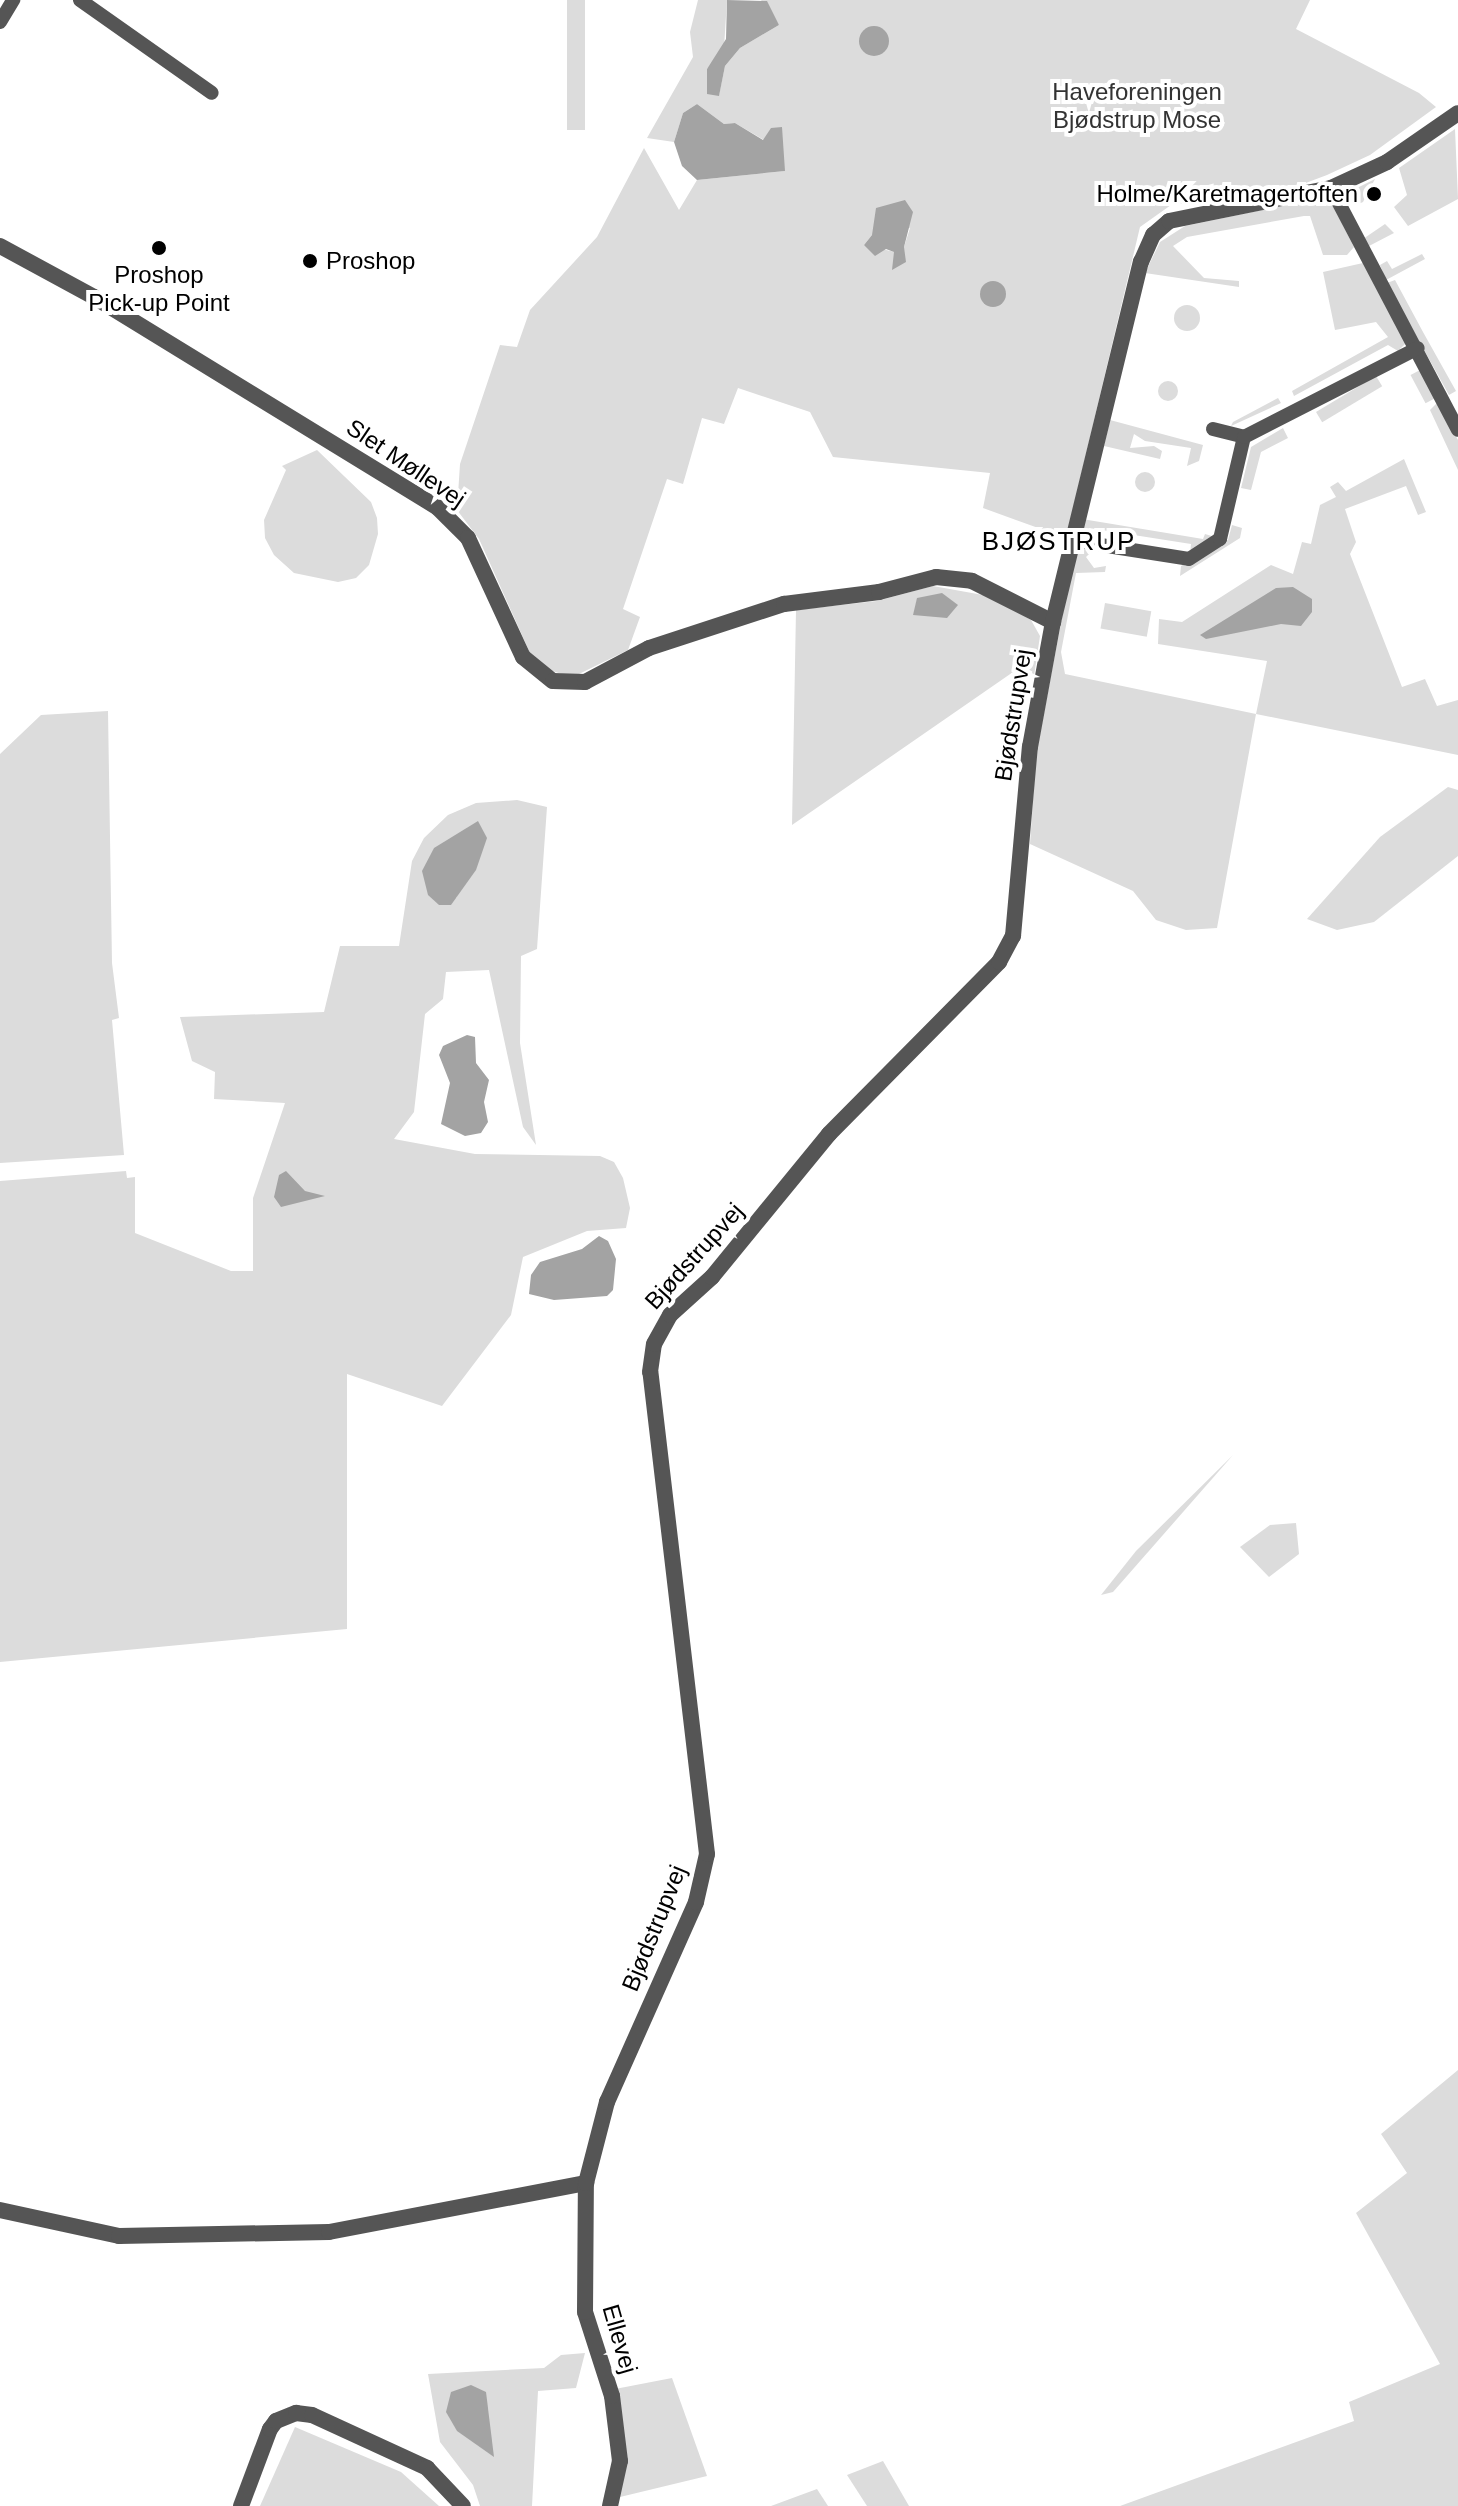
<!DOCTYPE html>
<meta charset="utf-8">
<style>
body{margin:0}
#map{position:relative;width:1458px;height:2506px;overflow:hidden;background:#fff;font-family:Helvetica,sans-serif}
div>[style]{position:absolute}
.green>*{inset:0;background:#dcdcdc;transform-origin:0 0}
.round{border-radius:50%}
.water>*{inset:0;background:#a3a3a3}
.minor>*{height:14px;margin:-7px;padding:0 7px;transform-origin:7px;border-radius:7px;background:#555}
.tertiary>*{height:16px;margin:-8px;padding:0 8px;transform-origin:8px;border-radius:8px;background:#555}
.dots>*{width:22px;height:22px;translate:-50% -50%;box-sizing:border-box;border:4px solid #fff;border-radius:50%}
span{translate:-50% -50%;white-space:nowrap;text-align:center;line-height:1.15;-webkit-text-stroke:8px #fff;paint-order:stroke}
.park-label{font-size:24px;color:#333}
.poi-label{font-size:24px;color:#000}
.right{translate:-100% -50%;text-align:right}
.left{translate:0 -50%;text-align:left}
.street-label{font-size:24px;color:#000}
.neighbourhood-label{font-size:26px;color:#000;letter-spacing:2px}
</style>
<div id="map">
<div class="green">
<div style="left:567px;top:0;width:18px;height:130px"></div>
<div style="clip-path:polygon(evenodd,698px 0,727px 0,724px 48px,707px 69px,719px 95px,725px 66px,740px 48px,779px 25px,761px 0,1310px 0,1296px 29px,1419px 93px,1436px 107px,1370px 155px,1327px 175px,1295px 187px,1171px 205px,1140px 227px,1066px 538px,983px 508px,990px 473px,833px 457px,810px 412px,738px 388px,724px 424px,702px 418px,683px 484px,667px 479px,623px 609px,640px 617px,628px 650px,579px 674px,562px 674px,542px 668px,530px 653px,479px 539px,457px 510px,460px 464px,500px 345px,517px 347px,530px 310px,597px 237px,644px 148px,679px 210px,697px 180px,785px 171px,764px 140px,735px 123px,724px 124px,697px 104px,683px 113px,674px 142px,647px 138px,693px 57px,690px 32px,698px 0,910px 228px,904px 247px,895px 252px,864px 245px,872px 235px,910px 228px)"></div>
<div style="clip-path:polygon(1455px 129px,1458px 199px,1408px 226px,1394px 207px,1407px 195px,1399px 168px)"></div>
<div style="clip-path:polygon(1375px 179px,1363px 202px,1354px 206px,1351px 191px)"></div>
<div style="clip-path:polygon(1321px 198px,1332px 204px,1354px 247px,1347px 255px,1323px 255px,1310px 216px,1304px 216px,1187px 237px,1173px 246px,1204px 278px,1239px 281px,1239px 287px,1145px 273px,1160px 242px,1185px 226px)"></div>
<div style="clip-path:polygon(1385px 224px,1394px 233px,1369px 246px,1363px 239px)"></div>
<div style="clip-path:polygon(1422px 254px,1425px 259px,1386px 280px,1380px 265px,1387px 261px,1392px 269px)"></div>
<div style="clip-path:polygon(1363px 263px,1407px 342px,1398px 351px,1388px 345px,1294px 396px,1292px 391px,1388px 337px,1376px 322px,1335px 330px,1323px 272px)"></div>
<div style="clip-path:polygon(1395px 280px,1423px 332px,1456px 391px,1449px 395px,1387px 283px)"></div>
<div class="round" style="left:1174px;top:305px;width:26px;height:26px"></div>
<div style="left:1422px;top:369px;width:32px;height:13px;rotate:62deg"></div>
<div style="left:1376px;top:376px;width:12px;height:70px;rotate:59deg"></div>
<div class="round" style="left:1158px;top:381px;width:20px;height:20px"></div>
<div style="clip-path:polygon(1278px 398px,1281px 403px,1231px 426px,1233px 422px)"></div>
<div style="clip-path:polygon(1437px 403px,1458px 440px,1458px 470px,1430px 410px)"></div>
<div style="clip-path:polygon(1110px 420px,1203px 445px,1199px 461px,1187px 466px,1191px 448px,1145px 441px,1134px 434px,1130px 448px,1154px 446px,1162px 451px,1160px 459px,1104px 446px)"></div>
<div style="clip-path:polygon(1283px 428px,1288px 438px,1261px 452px,1251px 490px,1241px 488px,1251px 447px)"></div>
<div style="clip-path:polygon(317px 450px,371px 502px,377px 518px,378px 534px,369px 565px,356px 578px,338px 582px,294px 573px,274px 555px,265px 538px,264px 520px,286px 470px,282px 466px)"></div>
<div style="clip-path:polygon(1404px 459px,1426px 512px,1418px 515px,1406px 486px,1345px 509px,1356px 542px,1350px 554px,1402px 687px,1425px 679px,1437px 706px,1458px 700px,1458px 755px,1256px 714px,1217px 928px,1186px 930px,1156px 920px,1133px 891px,1030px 844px,1036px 755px,1076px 544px,1092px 551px,1086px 557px,1094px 568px,1106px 566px,1105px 572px,1076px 573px,1061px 652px,1065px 674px,1256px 714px,1267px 661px,1158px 644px,1159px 619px,1182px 622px,1271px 565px,1293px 574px,1302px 542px,1311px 544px,1320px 505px,1336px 497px,1330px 487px,1338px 482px,1346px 491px)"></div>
<div class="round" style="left:1135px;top:472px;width:20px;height:20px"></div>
<div style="clip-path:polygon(1082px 519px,1203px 539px,1205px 534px,1215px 537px,1190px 554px,1191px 544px,1089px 528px,1086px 542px,1077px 540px)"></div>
<div style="clip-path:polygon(1232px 525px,1242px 528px,1240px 538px,1180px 576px,1181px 566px,1228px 540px)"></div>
<div style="clip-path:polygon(933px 586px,994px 597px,1031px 620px,1040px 636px,1034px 676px,1016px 670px,792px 825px,796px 610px,877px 601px)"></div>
<div style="left:1105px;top:603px;width:47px;height:26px;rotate:10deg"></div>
<div style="clip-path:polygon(108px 711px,112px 963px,119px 1018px,112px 1020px,124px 1155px,0 1163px,0 754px,41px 715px)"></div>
<div style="clip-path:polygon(1448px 787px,1458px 790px,1458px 856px,1374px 922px,1337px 930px,1307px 919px,1380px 837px)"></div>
<div style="clip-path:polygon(evenodd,517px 800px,547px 807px,537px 949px,521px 956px,520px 1043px,536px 1145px,523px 1127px,489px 970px,446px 972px,443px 999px,425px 1014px,414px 1112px,394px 1139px,475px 1154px,600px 1156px,614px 1162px,623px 1178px,630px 1208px,626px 1228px,587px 1231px,523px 1257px,511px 1315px,442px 1406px,347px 1374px,347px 1629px,0 1662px,0 1181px,126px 1171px,127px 1178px,135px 1177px,135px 1233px,231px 1271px,253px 1271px,253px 1198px,285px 1103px,214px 1099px,215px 1072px,192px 1061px,180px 1017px,324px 1012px,340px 946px,399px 946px,412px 861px,424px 838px,448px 815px,476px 803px,517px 800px,469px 873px,456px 898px,428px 895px,469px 873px)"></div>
<div style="clip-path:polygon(1233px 1455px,1113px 1592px,1101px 1595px,1136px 1551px)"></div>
<div style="clip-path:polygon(1296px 1523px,1299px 1554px,1269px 1577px,1240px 1547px,1270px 1525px)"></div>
<div style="clip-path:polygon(1458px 2070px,1458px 2506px,1120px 2506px,1354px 2421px,1349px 2402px,1440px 2364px,1356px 2213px,1407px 2173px,1381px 2134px)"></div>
<div style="clip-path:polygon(585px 2353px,576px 2388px,538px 2391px,532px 2506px,480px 2506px,473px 2485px,440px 2442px,428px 2374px,544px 2368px,561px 2355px)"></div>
<div style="clip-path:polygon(672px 2378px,707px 2476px,620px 2497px,615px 2389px)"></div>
<div style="clip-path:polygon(295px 2427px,401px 2472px,439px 2506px,260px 2506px)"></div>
<div style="clip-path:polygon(883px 2461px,909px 2506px,867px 2506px,847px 2475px)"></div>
<div style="clip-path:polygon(817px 2489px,828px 2506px,771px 2506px)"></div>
</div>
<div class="water">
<div style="clip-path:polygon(727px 0,767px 1px,779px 25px,740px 48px,725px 66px,719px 96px,707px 94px,707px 69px,726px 39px)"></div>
<div class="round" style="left:859px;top:26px;width:30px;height:30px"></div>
<div style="clip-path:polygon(697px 104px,724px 124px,735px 123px,763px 140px,771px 128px,782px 127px,785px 171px,697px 180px,682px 166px,674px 142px,683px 113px)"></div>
<div style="clip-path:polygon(905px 200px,913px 212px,904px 247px,906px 262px,892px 270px,894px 252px,886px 249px,875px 256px,864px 245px,872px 235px,876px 208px)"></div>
<div class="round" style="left:980px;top:281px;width:26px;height:26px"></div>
<div style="clip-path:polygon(1293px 587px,1312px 599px,1312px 612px,1301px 626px,1281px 624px,1206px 639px,1200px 635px,1276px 588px)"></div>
<div style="clip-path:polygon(942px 593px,958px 605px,947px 618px,913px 615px,917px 598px)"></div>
<div style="clip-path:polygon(478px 821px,487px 838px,476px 870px,451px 905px,439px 905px,428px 895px,422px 871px,434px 848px)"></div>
<div style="clip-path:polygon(467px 1035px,475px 1037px,476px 1063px,489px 1080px,484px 1102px,488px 1122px,481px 1133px,465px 1136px,441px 1124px,450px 1083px,439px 1055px,443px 1046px)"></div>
<div style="clip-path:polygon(286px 1171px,305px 1191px,325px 1196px,281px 1207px,274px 1197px,279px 1175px)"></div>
<div style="clip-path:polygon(599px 1236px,608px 1241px,616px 1259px,613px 1290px,607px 1296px,554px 1300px,529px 1294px,531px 1275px,540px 1262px,582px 1249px)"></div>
<div style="clip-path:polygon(471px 2385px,486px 2392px,494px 2457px,457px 2431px,446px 2412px,451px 2392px)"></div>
</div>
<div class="minor">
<div style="left:80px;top:0;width:161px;rotate:35.2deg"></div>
<div style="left:0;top:22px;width:26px;rotate:-59deg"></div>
<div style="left:1331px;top:188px;width:273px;rotate:62.3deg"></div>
<div style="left:1213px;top:429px;width:32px;rotate:14deg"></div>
<div style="left:1088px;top:543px;width:102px;rotate:9deg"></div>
<div style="left:1189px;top:559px;width:37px;rotate:-33deg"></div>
<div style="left:1220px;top:539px;width:105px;rotate:-76.8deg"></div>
<div style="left:1244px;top:437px;width:195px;rotate:-27.1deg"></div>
</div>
<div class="tertiary">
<div style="left:0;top:246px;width:107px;rotate:28.5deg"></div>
<div style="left:94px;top:297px;width:404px;rotate:31.5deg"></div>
<div style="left:438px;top:508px;width:42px;rotate:45deg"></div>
<div style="left:468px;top:538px;width:131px;rotate:65.2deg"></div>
<div style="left:523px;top:657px;width:38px;rotate:39deg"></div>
<div style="left:553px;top:681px;width:32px;rotate:2deg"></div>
<div style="left:585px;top:682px;width:72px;rotate:-28deg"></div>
<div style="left:649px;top:648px;width:142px;rotate:-18.1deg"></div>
<div style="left:784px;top:604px;width:96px;rotate:-7.2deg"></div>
<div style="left:879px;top:592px;width:59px;rotate:-14.7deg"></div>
<div style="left:936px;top:577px;width:36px;rotate:6deg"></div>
<div style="left:972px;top:581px;width:91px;rotate:26.8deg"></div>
<div style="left:0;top:2210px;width:122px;rotate:12.3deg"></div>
<div style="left:119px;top:2236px;width:210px;rotate:-1.1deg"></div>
<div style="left:329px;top:2232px;width:262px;rotate:-10.8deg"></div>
<div style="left:241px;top:2506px;width:82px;rotate:-69.4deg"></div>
<div style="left:270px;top:2429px;width:10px;rotate:-53deg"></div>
<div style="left:276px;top:2421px;width:22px;rotate:-22deg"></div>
<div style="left:296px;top:2413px;width:16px;rotate:7deg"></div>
<div style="left:312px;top:2415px;width:127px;rotate:24.7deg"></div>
<div style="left:427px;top:2468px;width:52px;rotate:46.5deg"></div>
<div style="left:610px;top:2506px;width:46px;rotate:-77.5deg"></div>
<div style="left:620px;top:2461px;width:65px;rotate:-97deg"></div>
<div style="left:612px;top:2396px;width:88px;rotate:-107.8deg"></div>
<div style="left:585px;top:2312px;width:129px;rotate:-89.6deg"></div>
<div style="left:586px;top:2183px;width:84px;rotate:-75.5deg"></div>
<div style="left:607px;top:2102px;width:219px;rotate:-66deg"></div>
<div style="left:696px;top:1902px;width:49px;rotate:-77.1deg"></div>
<div style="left:707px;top:1854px;width:485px;rotate:-96.7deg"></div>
<div style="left:650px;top:1372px;width:28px;rotate:-82deg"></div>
<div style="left:654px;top:1344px;width:33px;rotate:-61deg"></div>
<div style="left:670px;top:1315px;width:57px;rotate:-42.1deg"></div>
<div style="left:712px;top:1277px;width:185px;rotate:-50.7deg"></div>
<div style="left:829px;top:1134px;width:242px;rotate:-45.3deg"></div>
<div style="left:999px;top:962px;width:30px;rotate:-62deg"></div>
<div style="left:1013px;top:936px;width:190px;rotate:-84.9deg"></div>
<div style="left:1030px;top:747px;width:127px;rotate:-79.6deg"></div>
<div style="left:1053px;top:622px;width:371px;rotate:-76.3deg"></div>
<div style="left:1141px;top:262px;width:30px;rotate:-66deg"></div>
<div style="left:1153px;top:235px;width:21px;rotate:-41deg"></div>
<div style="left:1169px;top:221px;width:165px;rotate:-11.5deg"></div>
<div style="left:1331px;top:188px;width:62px;rotate:-24.9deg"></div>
<div style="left:1387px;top:162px;width:86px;rotate:-34.6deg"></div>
</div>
<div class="dots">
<div style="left:1374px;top:194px;background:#000"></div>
<div style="left:159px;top:248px;background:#000"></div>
<div style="left:310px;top:261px;background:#000"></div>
</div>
<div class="park-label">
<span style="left:1137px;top:106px">Haveforeningen<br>Bjødstrup Mose</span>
</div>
<div class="poi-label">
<span class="right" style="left:1358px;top:194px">Holme/Karetmagertoften</span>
<span class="left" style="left:326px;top:261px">Proshop</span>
<span style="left:159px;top:289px">Proshop<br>Pick-up Point</span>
</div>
<div class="street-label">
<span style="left:406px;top:463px;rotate:34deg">Slet Møllevej</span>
<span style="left:1013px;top:715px;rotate:-81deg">Bjødstrupvej</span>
<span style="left:694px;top:1256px;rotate:-48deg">Bjødstrupvej</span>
<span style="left:654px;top:1928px;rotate:-68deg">Bjødstrupvej</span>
<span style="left:620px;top:2339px;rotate:74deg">Ellevej</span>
</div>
<div class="neighbourhood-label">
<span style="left:1059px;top:542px">BJØSTRUP</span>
</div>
</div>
